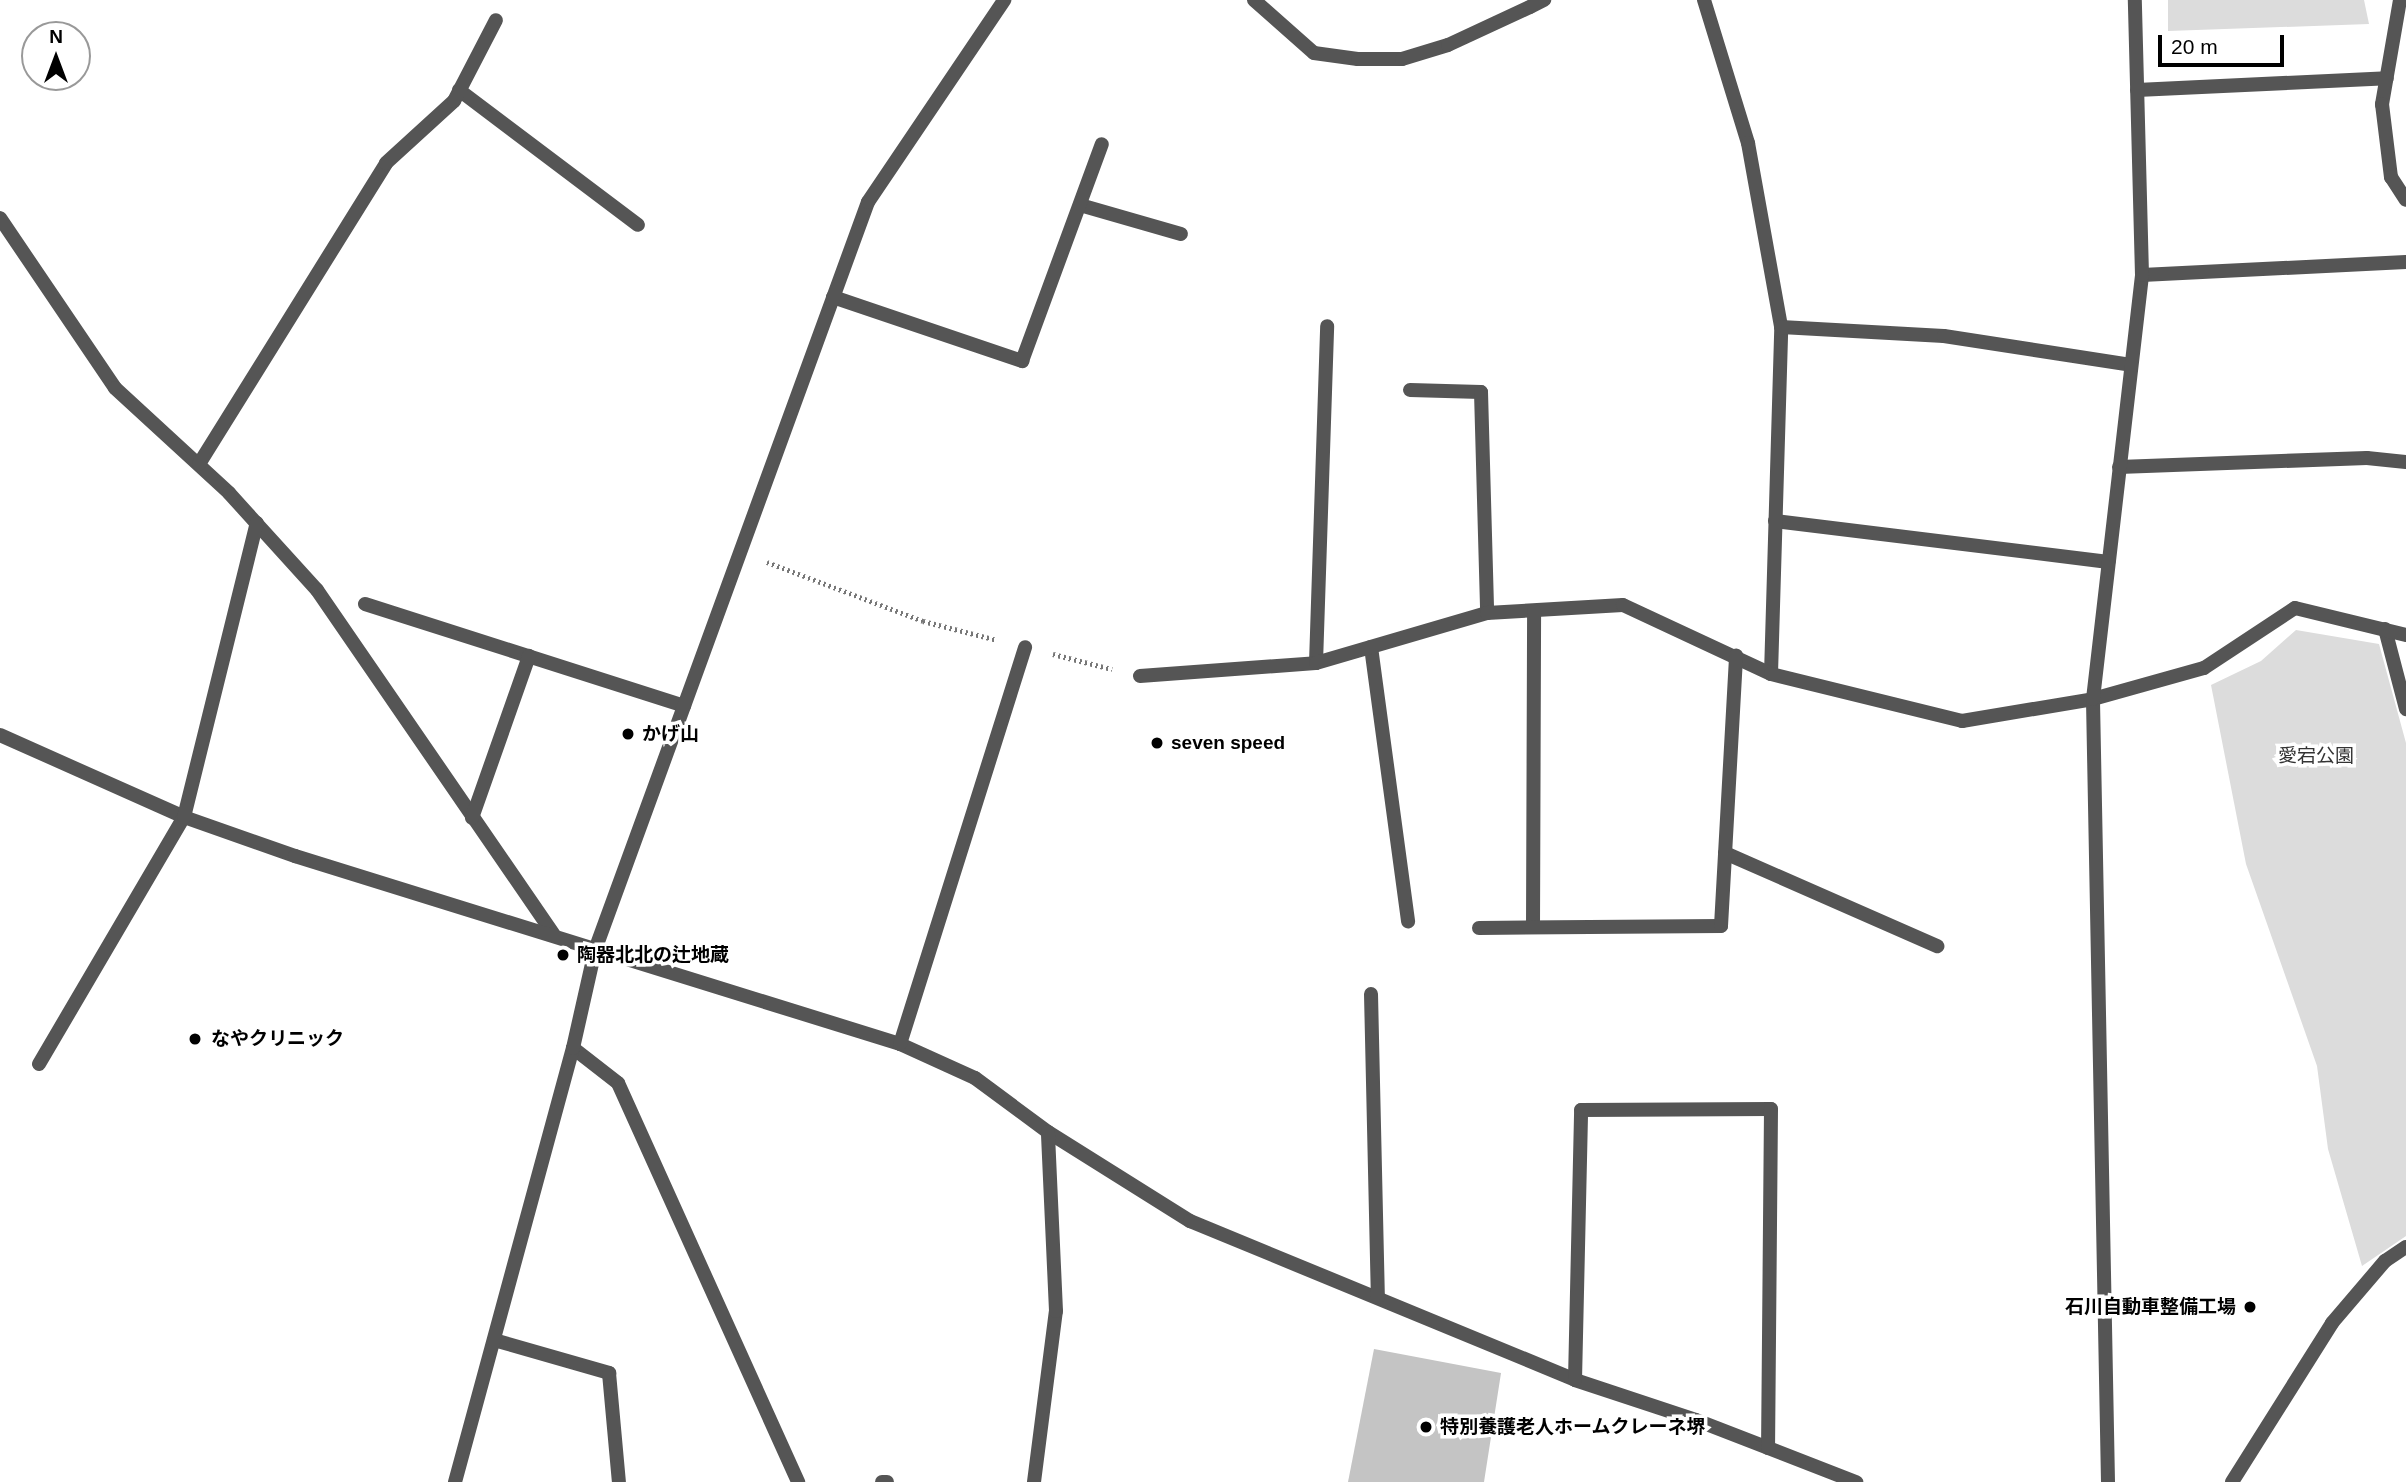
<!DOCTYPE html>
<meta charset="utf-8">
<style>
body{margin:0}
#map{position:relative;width:2406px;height:1482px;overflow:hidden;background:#fff;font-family:Arial,"Noto Sans JP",sans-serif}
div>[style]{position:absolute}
.green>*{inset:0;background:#dcdcdc}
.building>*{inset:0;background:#c4c4c4}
.path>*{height:4.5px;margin-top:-2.25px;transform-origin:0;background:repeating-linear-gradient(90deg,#777 0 2px,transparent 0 5.5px)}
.lane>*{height:14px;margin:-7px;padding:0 7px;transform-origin:7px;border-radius:7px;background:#555}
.street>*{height:14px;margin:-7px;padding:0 7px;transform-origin:7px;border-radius:7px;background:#555}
.dots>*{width:19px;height:19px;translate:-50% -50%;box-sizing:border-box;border:4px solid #fff;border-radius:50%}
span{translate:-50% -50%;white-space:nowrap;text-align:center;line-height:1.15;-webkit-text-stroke:7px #fff;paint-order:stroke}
.poi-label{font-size:19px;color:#000;font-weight:700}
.left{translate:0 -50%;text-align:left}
.right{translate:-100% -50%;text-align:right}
.park-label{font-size:19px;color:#333}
.north{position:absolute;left:21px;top:21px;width:70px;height:70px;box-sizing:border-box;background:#fff;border:2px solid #999;border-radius:50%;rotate:0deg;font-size:19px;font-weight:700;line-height:28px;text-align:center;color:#000}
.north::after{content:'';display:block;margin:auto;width:24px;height:32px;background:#000;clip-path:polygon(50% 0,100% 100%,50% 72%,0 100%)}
.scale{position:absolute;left:2158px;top:35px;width:126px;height:32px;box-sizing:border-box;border:4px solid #000;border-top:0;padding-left:9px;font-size:21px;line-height:24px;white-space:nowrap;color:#000;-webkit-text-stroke:5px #fff;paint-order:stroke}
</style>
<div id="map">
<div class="green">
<div style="clip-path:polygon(2168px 0,2364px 0,2369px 24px,2168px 31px)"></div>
<div style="clip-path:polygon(2296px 630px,2379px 644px,2406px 743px,2406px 1236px,2362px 1266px,2328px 1149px,2317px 1066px,2246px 864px,2211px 685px,2261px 661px)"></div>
</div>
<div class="building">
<div style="clip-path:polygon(1374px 1349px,1501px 1373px,1484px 1482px,1348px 1482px)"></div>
</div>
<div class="path">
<div style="left:767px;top:562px;width:167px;rotate:20.7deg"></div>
<div style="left:923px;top:621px;width:76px;rotate:14.4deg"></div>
<div style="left:1053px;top:654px;width:61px;rotate:14.3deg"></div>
</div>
<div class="lane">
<div style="left:1254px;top:0;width:80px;rotate:41.5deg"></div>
<div style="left:1314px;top:53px;width:44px;rotate:7.8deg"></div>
<div style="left:1358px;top:59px;width:44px"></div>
<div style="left:1402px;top:59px;width:48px;rotate:-16.9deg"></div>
<div style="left:1448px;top:45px;width:90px;rotate:-24.9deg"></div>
<div style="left:1704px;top:0;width:150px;rotate:72.9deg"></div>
<div style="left:1748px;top:143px;width:187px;rotate:79.8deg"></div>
<div style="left:2137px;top:90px;width:250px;rotate:-2.7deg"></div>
<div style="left:2142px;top:275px;width:264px;rotate:-2.8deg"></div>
<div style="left:2119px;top:467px;width:248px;rotate:-2.1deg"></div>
<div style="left:2367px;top:458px;width:39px;rotate:6deg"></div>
<div style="left:1775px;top:521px;width:336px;rotate:7deg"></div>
<div style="left:1725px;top:853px;width:232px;rotate:23.7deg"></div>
</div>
<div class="street">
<div style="left:2400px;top:0;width:106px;rotate:99.8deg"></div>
<div style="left:2382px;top:104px;width:74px;rotate:83deg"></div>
<div style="left:2391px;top:177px;width:27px;rotate:57deg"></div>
<div style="left:1530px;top:7px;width:16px;rotate:-27deg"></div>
<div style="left:459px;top:90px;width:224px;rotate:37deg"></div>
<div style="left:1080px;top:205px;width:105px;rotate:16deg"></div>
<div style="left:0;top:218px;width:205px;rotate:55.9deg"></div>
<div style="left:115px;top:388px;width:155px;rotate:42.6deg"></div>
<div style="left:229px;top:493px;width:131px;rotate:47.8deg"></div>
<div style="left:317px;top:590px;width:417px;rotate:55.5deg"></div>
<div style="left:833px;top:297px;width:200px;rotate:18.7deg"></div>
<div style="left:1022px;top:361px;width:231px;rotate:-69.8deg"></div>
<div style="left:1410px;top:390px;width:71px;rotate:1.6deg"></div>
<div style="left:1481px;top:392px;width:221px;rotate:88.4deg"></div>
<div style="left:199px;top:464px;width:354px;rotate:-58.1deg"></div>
<div style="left:386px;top:163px;width:92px;rotate:-42.4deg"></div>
<div style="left:454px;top:101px;width:91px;rotate:-62.6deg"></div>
<div style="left:365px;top:604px;width:335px;rotate:17.7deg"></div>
<div style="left:2385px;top:629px;width:83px;rotate:75.3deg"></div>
<div style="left:1371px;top:647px;width:277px;rotate:82.3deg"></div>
<div style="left:1316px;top:663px;width:337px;rotate:-88.1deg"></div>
<div style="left:1771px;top:674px;width:347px;rotate:-88.3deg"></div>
<div style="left:1781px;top:327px;width:163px;rotate:3.2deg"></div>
<div style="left:1944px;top:336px;width:189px;rotate:8.8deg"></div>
<div style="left:1140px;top:676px;width:176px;rotate:-4.2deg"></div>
<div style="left:1316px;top:663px;width:178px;rotate:-16.3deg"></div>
<div style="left:1487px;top:613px;width:136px;rotate:-3.4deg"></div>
<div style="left:1623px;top:605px;width:163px;rotate:25deg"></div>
<div style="left:1771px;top:674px;width:197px;rotate:13.8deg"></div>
<div style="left:1962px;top:721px;width:133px;rotate:-9.5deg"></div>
<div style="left:2093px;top:699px;width:115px;rotate:-15.6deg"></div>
<div style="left:2204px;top:668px;width:109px;rotate:-33.4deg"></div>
<div style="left:2295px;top:608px;width:114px;rotate:13.7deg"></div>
<div style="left:0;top:735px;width:201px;rotate:24deg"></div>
<div style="left:184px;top:817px;width:118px;rotate:19.4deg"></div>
<div style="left:295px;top:856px;width:634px;rotate:17.26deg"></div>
<div style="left:900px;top:1044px;width:82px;rotate:24.4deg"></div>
<div style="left:975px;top:1078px;width:91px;rotate:36.5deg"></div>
<div style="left:1048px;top:1132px;width:168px;rotate:32.1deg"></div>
<div style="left:1190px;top:1221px;width:417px;rotate:22.4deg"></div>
<div style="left:1575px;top:1380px;width:127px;rotate:18.3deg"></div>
<div style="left:1696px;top:1420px;width:172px;rotate:21.2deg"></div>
<div style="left:472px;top:818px;width:172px;rotate:-70.6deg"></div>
<div style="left:1533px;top:927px;width:316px;rotate:-89.8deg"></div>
<div style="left:1479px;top:928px;width:242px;rotate:-0.5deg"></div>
<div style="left:1721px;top:926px;width:271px;rotate:-86.8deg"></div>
<div style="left:1371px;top:994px;width:303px;rotate:88.7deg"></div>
<div style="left:900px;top:1044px;width:416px;rotate:-72.5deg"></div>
<div style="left:573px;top:1048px;width:57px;rotate:37.9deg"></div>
<div style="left:618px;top:1083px;width:438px;rotate:65.7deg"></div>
<div style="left:39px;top:1064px;width:286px;rotate:-59.6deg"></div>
<div style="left:184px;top:817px;width:303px;rotate:-76.1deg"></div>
<div style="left:494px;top:1340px;width:120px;rotate:16deg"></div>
<div style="left:609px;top:1373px;width:109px;rotate:84.8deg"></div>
<div style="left:1575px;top:1380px;width:270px;rotate:-88.7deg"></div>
<div style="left:1581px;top:1110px;width:190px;rotate:-0.3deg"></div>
<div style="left:1771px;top:1109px;width:339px;rotate:90.5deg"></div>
<div style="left:455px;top:1482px;width:450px;rotate:-74.8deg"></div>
<div style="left:573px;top:1048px;width:100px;rotate:-77.3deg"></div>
<div style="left:595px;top:950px;width:796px;rotate:-69.95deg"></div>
<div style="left:868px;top:202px;width:244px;rotate:-56deg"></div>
<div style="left:882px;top:1482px;width:5px"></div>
<div style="left:1034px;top:1482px;width:172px;rotate:-82.7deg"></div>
<div style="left:1056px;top:1311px;width:179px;rotate:-92.6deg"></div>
<div style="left:2108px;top:1482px;width:783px;rotate:-91.1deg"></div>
<div style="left:2093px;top:699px;width:427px;rotate:-83.4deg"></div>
<div style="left:2142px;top:275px;width:275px;rotate:-91.5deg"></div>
<div style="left:2232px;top:1482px;width:188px;rotate:-57.8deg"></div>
<div style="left:2332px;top:1323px;width:82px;rotate:-49.5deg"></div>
<div style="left:2385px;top:1261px;width:25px;rotate:-34deg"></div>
</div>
<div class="dots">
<div style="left:628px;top:734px;background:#000"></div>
<div style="left:1157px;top:743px;background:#000"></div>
<div style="left:563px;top:955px;background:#000"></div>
<div style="left:195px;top:1039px;background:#000"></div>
<div style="left:2250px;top:1307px;background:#000"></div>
<div style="left:1426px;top:1427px;background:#000"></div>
</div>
<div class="poi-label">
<span class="left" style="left:642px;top:734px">かげ山</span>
<span class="left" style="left:1171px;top:743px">seven speed</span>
<span class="left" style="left:577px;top:955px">陶器北北の辻地蔵</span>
<span class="left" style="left:211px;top:1039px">なやクリニック</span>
<span class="right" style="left:2236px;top:1307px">石川自動車整備工場</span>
<span class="left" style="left:1440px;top:1427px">特別養護老人ホームクレーネ堺</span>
</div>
<div class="park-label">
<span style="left:2316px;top:756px">愛宕公園</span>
</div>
<div class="north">N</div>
<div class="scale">20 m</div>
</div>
